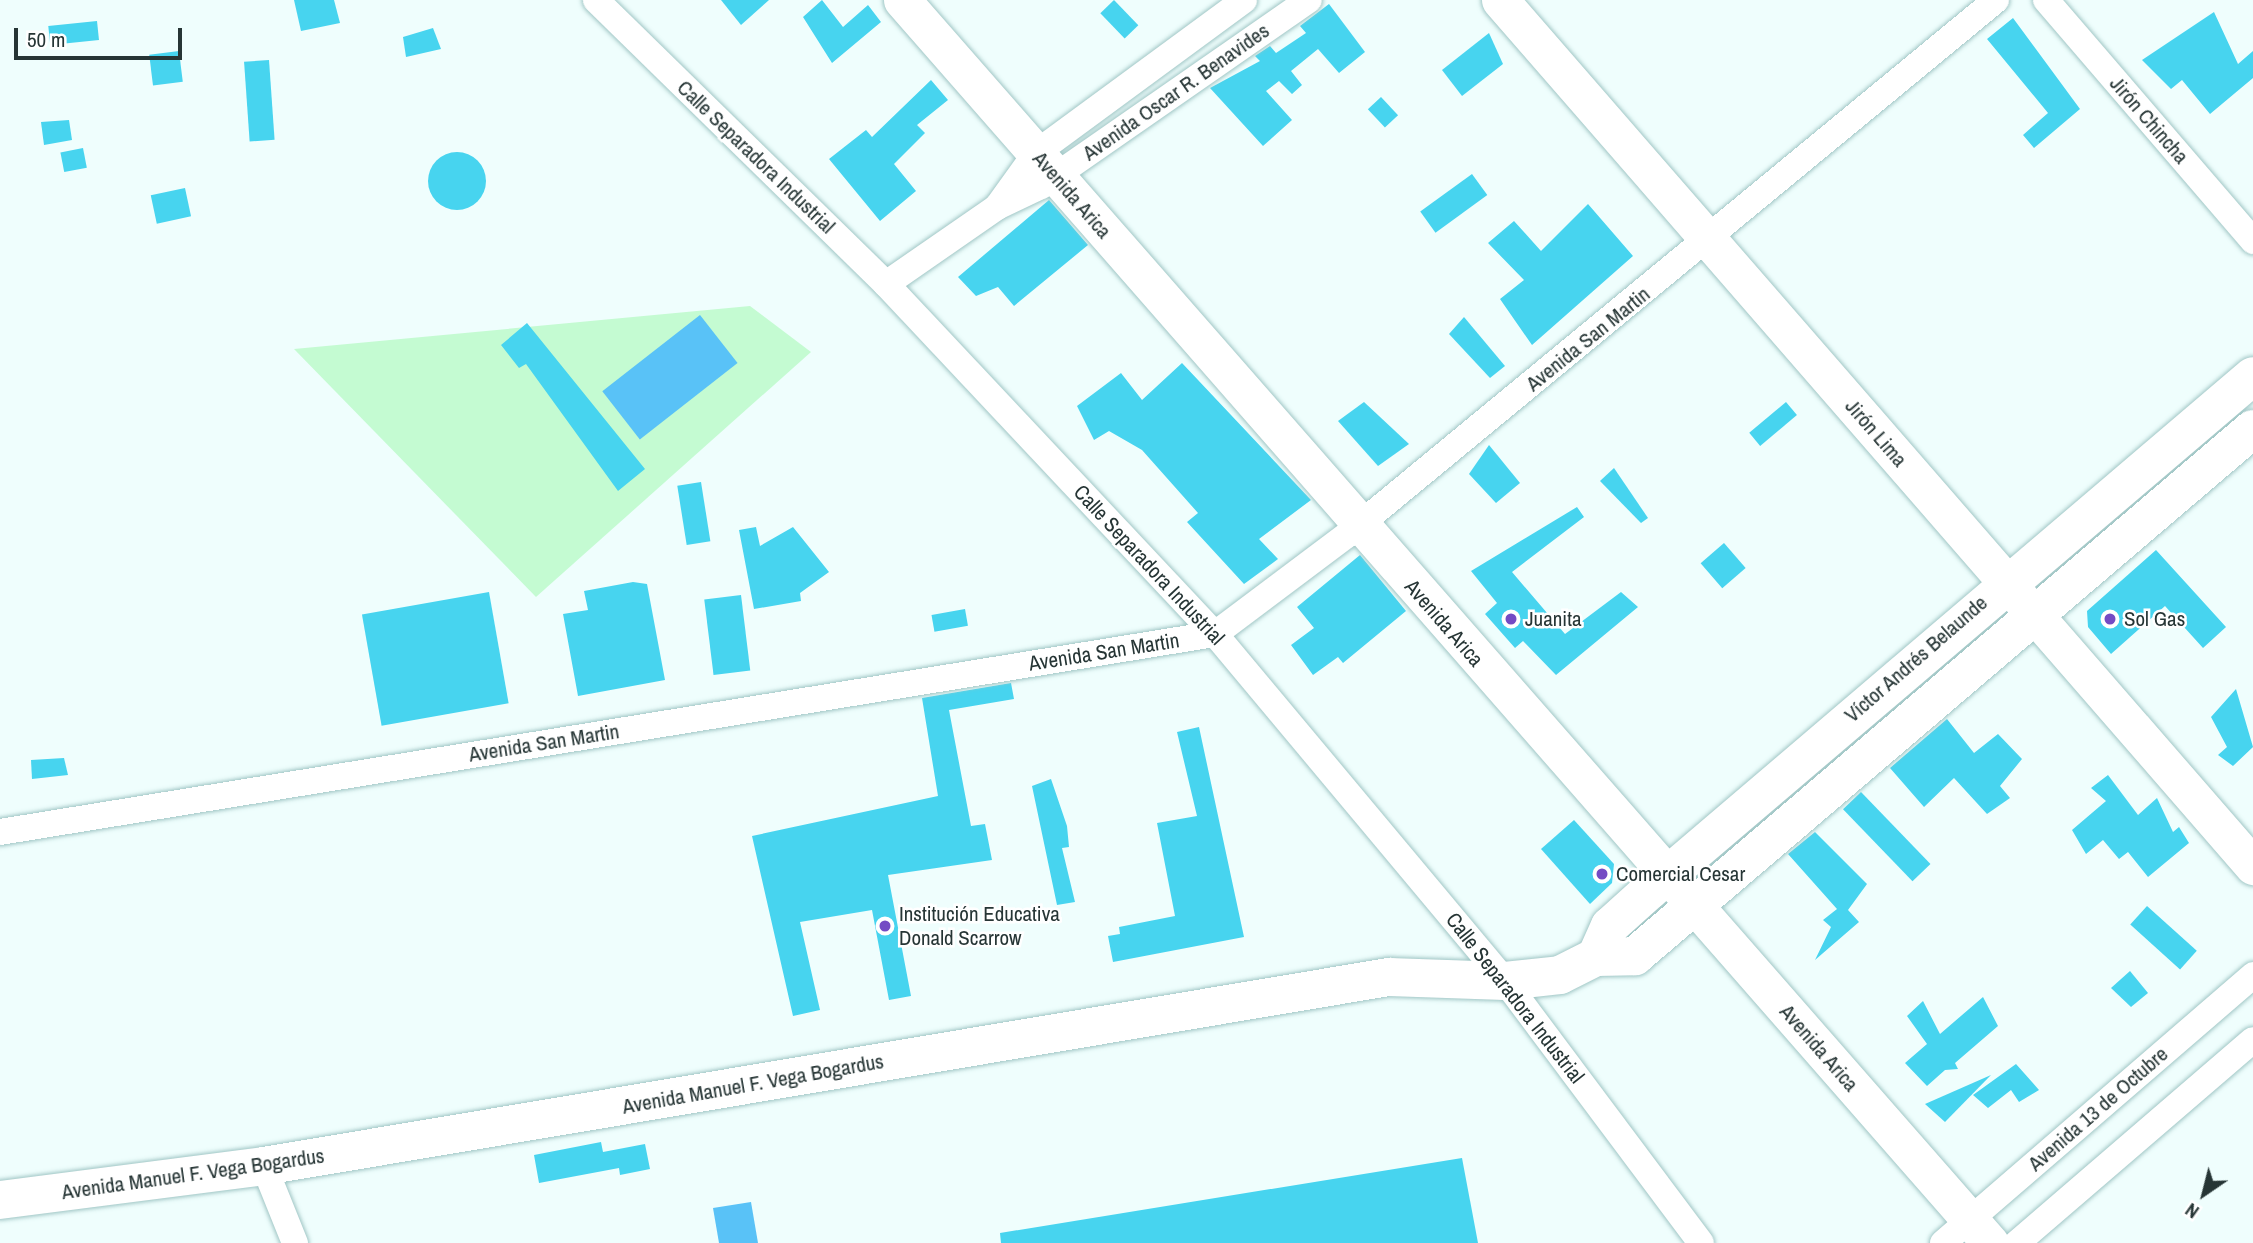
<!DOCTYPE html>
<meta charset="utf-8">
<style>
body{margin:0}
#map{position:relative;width:2253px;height:1243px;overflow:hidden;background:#effefd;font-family:"Archivo Narrow",sans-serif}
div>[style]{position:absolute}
.green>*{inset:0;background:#c4fbd2}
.water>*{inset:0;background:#59c2f7;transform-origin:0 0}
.building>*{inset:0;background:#47d4ef;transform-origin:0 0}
.round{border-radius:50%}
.roads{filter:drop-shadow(0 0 2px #a0c6c5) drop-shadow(0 0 2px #a0c6c5)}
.street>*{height:26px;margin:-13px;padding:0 13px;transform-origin:13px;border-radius:13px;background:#fff}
.secondary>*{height:37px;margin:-18.5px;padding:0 18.5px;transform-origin:18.5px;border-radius:18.5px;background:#fff}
.primary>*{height:38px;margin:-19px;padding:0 19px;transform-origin:19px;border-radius:19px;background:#fff}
.dots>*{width:19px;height:19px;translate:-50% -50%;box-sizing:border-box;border:4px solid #fff;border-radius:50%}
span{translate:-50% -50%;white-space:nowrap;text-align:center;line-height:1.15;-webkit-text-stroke:5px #fff;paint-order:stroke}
.street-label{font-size:21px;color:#263535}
.poi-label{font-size:21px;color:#263535}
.left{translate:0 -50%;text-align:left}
.north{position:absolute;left:2169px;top:1159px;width:70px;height:70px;-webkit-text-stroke:5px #fff;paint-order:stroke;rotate:215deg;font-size:19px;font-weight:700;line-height:28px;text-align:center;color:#263535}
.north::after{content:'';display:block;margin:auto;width:24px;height:32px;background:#263535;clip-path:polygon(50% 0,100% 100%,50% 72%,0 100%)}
.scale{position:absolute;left:14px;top:28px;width:168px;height:32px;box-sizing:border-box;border:4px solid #263535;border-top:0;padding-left:9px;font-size:21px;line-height:24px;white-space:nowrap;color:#263535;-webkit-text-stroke:5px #fff;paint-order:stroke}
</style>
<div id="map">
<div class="green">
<div style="clip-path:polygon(750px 306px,811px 352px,536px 597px,294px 349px)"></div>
</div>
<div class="water">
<div style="left:700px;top:315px;width:61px;height:124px;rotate:52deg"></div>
<div style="clip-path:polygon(751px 1202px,758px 1243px,719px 1243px,713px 1208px)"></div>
</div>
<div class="building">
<div style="clip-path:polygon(294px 0,334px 0,340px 23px,301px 31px)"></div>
<div style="clip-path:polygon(721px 0,769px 0,741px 25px)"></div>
<div style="clip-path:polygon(822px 0,843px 27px,868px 5px,881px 22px,832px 63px,803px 17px)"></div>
<div style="left:1114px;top:0;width:35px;height:19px;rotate:46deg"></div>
<div style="clip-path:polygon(1329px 4px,1365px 52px,1339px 73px,1318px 49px,1291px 71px,1302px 85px,1292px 94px,1279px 81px,1266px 91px,1292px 120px,1263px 146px,1210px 88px,1260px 61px,1255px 56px,1270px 46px,1276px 53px,1306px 33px,1300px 26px)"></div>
<div style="clip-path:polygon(2214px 12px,2238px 64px,2253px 51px,2253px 78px,2210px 114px,2182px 80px,2171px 89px,2142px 60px)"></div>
<div style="clip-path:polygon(2013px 18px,2080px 109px,2034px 148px,2023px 135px,2048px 113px,1987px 39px)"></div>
<div style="left:97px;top:21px;width:19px;height:49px;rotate:84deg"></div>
<div style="clip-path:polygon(433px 28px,441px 49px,406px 57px,403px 37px)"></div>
<div style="clip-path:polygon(1489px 33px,1503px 64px,1462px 96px,1442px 70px)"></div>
<div style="left:179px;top:51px;width:31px;height:30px;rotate:83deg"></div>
<div style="left:269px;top:60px;width:80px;height:25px;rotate:86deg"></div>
<div style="clip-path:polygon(931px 80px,948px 100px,917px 125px,925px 133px,894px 164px,916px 191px,880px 221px,829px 159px,866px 130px,872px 137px)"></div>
<div style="left:1381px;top:97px;width:25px;height:18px;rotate:47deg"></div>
<div style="clip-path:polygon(69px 120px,72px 140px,44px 145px,41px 122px)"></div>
<div style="left:83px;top:148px;width:20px;height:23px;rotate:79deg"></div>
<div class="round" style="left:428px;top:152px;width:58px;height:58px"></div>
<div style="left:1472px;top:174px;width:26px;height:64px;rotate:54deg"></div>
<div style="left:185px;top:188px;width:29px;height:35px;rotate:78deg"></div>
<div style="clip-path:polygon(1049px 200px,1088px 245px,1014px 306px,998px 287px,976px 296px,958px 277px)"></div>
<div style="clip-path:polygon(1588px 204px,1633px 256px,1532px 345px,1500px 299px,1524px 280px,1488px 243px,1514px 221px,1541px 251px)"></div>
<div style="clip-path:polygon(1464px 317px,1505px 366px,1490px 378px,1449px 334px)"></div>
<div style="clip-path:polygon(527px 323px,645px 469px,618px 491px,526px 364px,519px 368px,501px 345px)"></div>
<div style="clip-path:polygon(1182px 363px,1311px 500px,1259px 539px,1278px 559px,1244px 584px,1187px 522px,1198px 513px,1142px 450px,1109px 431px,1094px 440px,1077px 406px,1121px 373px,1142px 400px)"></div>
<div style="clip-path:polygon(1364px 402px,1409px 444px,1378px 466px,1338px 421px)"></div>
<div style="left:1786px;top:402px;width:17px;height:48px;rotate:50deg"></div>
<div style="clip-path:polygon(1489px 445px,1520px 483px,1496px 503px,1469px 474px)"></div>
<div style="clip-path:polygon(1614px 468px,1648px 518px,1641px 523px,1600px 481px)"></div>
<div style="left:701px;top:482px;width:60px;height:24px;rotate:81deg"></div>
<div style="clip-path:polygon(1577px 507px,1584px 517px,1512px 572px,1565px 634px,1621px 592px,1638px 607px,1556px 675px,1523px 641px,1515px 648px,1485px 614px,1497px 603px,1471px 571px)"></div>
<div style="clip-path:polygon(756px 527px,760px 546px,793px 527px,829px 572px,800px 593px,801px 601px,754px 609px,739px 530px)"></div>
<div style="left:1724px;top:543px;width:33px;height:31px;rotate:49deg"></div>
<div style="clip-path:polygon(2156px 550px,2226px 627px,2203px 648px,2165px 606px,2111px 654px,2088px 627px,2087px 611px)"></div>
<div style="clip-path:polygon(1360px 555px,1406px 611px,1343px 663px,1338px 657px,1313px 675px,1291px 645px,1314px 628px,1297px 607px)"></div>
<div style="clip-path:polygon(633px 582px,647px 584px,665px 680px,578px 696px,563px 614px,588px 610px,584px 591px)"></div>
<div style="left:489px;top:592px;width:113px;height:129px;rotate:80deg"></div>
<div style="left:741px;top:595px;width:76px;height:37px;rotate:83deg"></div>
<div style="left:965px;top:609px;width:17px;height:34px;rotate:80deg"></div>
<div style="clip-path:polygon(1011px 683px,1014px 699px,949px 710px,971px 826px,985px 824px,992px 860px,888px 875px,911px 996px,889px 1000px,872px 910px,800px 922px,820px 1010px,793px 1016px,752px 836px,938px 796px,922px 698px)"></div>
<div style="clip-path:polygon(2236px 689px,2253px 747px,2233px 766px,2218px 755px,2227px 747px,2211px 717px)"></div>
<div style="clip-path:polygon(1947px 719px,1974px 753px,1998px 734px,2022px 759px,2000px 786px,2010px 798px,1987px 814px,1954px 778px,1924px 807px,1890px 768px)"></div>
<div style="clip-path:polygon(1199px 727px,1244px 937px,1113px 962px,1108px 936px,1120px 934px,1119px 927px,1175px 916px,1157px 823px,1197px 816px,1177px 732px)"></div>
<div style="clip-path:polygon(64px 758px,68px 775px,32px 779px,31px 760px)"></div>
<div style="clip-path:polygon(2108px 775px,2138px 815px,2157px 798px,2173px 832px,2179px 827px,2189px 843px,2148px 877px,2128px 852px,2119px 859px,2103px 840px,2086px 854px,2072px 830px,2106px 801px,2091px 788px)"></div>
<div style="clip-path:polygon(1051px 779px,1067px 826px,1069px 847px,1062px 848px,1075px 902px,1057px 905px,1032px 786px)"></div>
<div style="left:1861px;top:792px;width:100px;height:25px;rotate:46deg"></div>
<div style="clip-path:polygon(1574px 820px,1614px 864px,1612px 883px,1590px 904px,1541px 849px)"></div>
<div style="clip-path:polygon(1815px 832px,1867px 884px,1848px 910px,1859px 922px,1815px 960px,1831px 927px,1823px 920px,1837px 909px,1788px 854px)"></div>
<div style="left:2147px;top:906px;width:67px;height:25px;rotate:42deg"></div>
<div style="clip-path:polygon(2130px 971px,2148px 993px,2131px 1007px,2111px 988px)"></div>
<div style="clip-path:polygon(1983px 997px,1998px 1026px,1955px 1063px,1958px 1069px,1945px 1070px,1927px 1086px,1905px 1063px,1927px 1044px,1907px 1016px,1923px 1001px,1940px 1034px)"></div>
<div style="clip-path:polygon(2016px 1064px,2039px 1090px,2019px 1102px,2011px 1090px,1988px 1108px,1973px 1095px)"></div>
<div style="clip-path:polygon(1991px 1075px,1945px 1122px,1925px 1104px)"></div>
<div style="clip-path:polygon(601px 1142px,603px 1152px,645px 1144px,650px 1169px,620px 1175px,619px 1168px,539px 1183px,534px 1155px)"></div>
<div style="clip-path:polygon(1462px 1158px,1478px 1243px,1001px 1243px,1000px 1233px)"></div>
</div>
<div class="roads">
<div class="street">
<div style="left:596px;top:0;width:406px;rotate:44.4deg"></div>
<div style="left:886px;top:284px;width:480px;rotate:46.8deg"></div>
<div style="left:1215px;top:634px;width:452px;rotate:50.1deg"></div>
<div style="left:1505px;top:981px;width:327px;rotate:53.2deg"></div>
<div style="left:2046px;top:0;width:318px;rotate:49.3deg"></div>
<div style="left:997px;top:207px;width:67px;rotate:-54.2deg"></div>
<div style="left:1036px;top:153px;width:258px;rotate:-36.3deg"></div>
<div style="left:886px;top:284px;width:135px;rotate:-34.7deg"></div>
<div style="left:997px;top:207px;width:49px;rotate:-25.5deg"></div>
<div style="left:1041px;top:186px;width:326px;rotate:-34.8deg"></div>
<div style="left:0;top:832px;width:1231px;rotate:-9.26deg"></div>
<div style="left:1215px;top:634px;width:165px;rotate:-36.9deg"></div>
<div style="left:1347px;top:535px;width:841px;rotate:-39.5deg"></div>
<div style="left:264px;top:1166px;width:83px;rotate:68.1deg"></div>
<div style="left:1943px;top:1243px;width:410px;rotate:-40.8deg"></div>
<div style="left:2017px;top:1243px;width:311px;rotate:-40.7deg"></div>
</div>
<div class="secondary">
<div style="left:902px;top:0;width:1652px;rotate:48.8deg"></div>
<div style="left:1500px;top:0;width:1148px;rotate:48.99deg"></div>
</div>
<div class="primary">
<div style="left:1596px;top:957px;width:34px;rotate:-66deg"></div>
<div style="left:1610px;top:926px;width:54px;rotate:-42deg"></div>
<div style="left:1650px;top:890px;width:792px;rotate:-40.44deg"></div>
<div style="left:0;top:1200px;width:266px;rotate:-7.3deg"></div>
<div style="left:264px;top:1166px;width:1141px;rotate:-9.54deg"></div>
<div style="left:1389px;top:977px;width:116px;rotate:2deg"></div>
<div style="left:1505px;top:981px;width:55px;rotate:-6.2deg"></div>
<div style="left:1560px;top:975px;width:40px;rotate:-26.6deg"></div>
<div style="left:1596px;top:957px;width:39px;rotate:-1deg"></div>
<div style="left:1635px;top:956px;width:812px;rotate:-40.46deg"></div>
</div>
</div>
<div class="dots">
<div style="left:1511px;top:619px;background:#744bc4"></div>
<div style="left:2110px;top:619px;background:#744bc4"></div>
<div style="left:1602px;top:874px;background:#744bc4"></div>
<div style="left:885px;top:926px;background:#744bc4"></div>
</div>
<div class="street-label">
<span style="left:1176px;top:92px;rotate:-35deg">Avenida Oscar R. Benavides</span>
<span style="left:2149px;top:120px;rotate:49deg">Jirón Chincha</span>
<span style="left:756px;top:157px;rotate:44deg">Calle Separadora Industrial</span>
<span style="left:1072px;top:195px;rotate:49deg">Avenida Arica</span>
<span style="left:1588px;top:339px;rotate:-39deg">Avenida San Martin</span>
<span style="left:1876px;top:433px;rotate:49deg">Jirón Lima</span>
<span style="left:1149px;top:565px;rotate:47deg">Calle Separadora Industrial</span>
<span style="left:1444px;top:623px;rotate:49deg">Avenida Arica</span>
<span style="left:1104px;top:652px;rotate:-9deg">Avenida San Martin</span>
<span style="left:1916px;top:659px;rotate:-41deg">Víctor Andrés Belaunde</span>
<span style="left:544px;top:743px;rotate:-9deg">Avenida San Martin</span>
<span style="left:1515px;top:998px;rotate:52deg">Calle Separadora Industrial</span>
<span style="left:1819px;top:1048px;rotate:49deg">Avenida Arica</span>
<span style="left:753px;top:1084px;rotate:-10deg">Avenida Manuel F. Vega Bogardus</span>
<span style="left:2098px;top:1109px;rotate:-41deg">Avenida 13 de Octubre</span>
<span style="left:193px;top:1174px;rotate:-8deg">Avenida Manuel F. Vega Bogardus</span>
</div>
<div class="poi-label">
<span class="left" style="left:1525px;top:619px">Juanita</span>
<span class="left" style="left:2124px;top:619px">Sol Gas</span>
<span class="left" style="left:1616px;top:874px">Comercial Cesar</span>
<span class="left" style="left:899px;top:926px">Institución Educativa<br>Donald Scarrow</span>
</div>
<div class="north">N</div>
<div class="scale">50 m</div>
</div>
